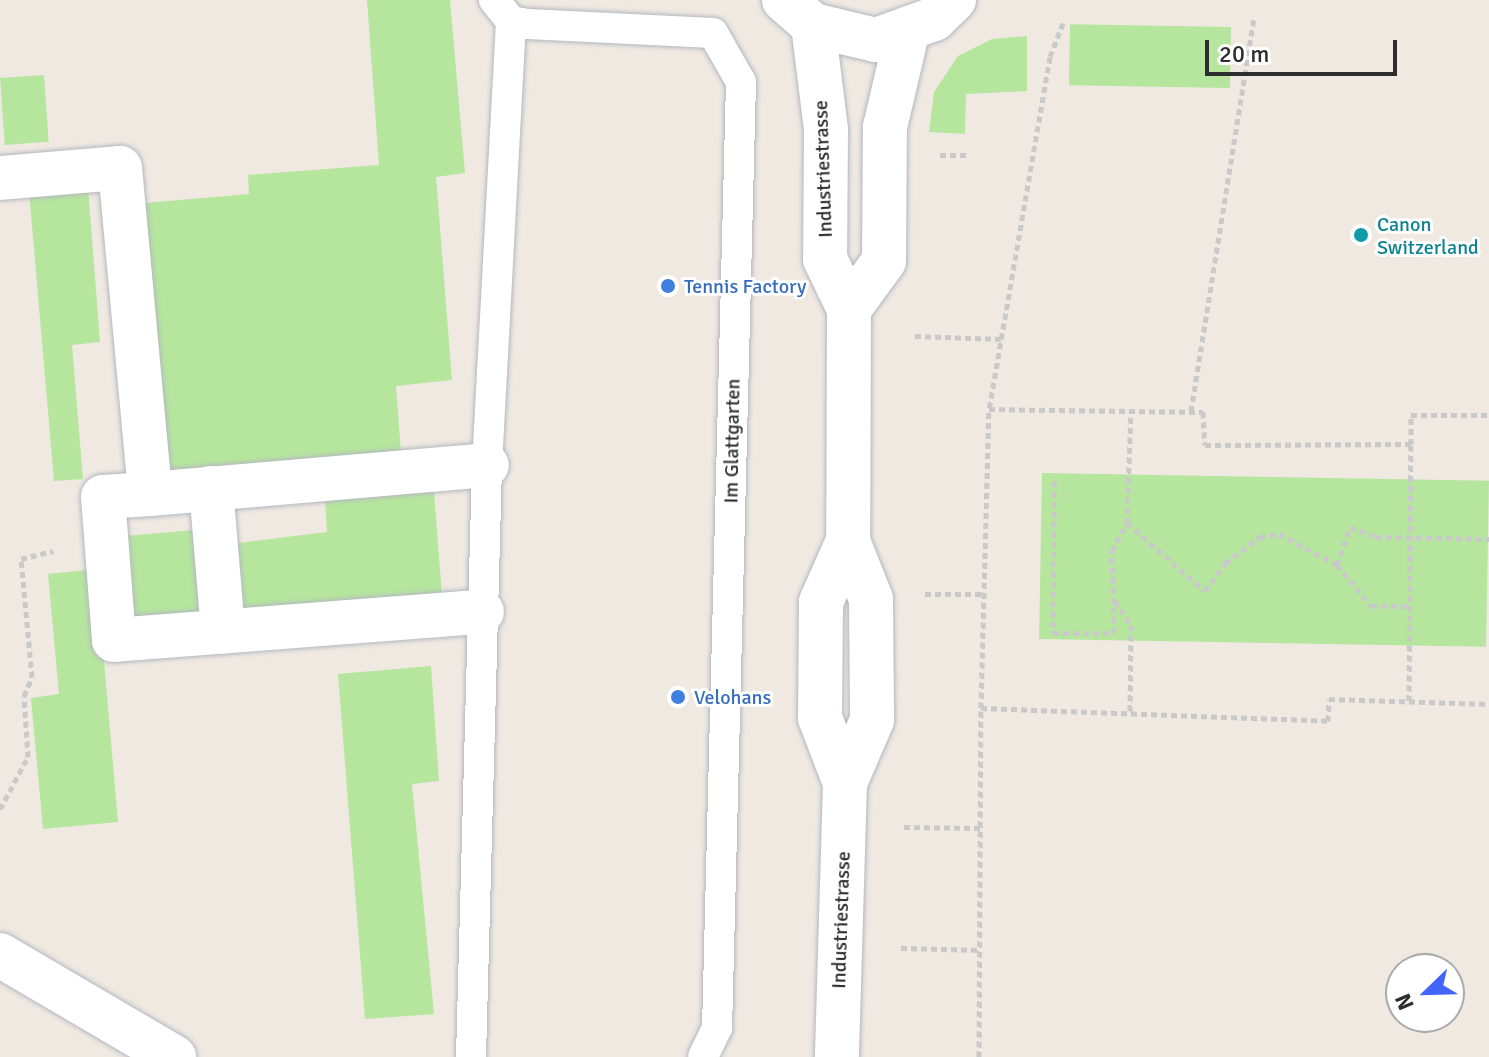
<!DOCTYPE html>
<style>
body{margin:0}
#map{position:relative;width:1489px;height:1057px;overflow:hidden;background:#efe9e1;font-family:Signika,sans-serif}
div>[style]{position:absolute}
.green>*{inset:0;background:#b6e59e;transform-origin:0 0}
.path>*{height:5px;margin-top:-2.5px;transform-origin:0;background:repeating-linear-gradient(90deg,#c9c9c9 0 6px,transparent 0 10px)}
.roads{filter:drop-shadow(0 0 2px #b4b7c1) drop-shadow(0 0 2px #b4b7c1)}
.service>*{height:30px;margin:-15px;padding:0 15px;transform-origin:15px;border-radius:15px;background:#fff}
.pedestrian>*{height:44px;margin:-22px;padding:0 22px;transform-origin:22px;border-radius:22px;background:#fff}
.minor>*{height:44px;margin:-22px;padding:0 22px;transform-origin:22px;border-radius:22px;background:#fff}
.tertiary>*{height:44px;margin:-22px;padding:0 22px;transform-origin:22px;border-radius:22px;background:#fff}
.dots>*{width:22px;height:22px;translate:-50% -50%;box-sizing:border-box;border:4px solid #fff;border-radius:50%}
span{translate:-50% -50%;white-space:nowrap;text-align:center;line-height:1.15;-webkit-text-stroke:6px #fff;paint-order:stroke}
.street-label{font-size:20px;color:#2e2e2e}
.culture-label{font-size:20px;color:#0d838f}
.left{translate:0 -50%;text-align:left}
.shop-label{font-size:20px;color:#366cbe}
.north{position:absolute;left:1385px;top:953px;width:80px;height:80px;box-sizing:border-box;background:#fff;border:2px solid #ababab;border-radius:50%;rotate:247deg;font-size:22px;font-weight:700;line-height:32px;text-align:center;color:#2e2e2e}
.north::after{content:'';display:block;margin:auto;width:28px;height:36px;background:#4264fb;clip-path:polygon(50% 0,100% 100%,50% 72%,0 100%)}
.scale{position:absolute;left:1205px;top:40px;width:192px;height:36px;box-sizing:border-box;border:4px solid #2e2e2e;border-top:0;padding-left:10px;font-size:24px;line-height:28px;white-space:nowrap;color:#2e2e2e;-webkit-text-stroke:6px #fff;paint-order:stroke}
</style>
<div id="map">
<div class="green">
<div style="clip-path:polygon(367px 0,450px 0,465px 173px,436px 177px,452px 380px,396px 386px,401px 453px,169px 474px,145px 203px,249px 194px,248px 175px,379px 165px)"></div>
<div style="left:1231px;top:27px;width:61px;height:161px;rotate:91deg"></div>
<div style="clip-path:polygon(1027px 36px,1027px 91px,966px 94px,965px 134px,929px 132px,934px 92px,958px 56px,992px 39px)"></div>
<div style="left:44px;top:75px;width:67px;height:44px;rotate:86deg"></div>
<div style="clip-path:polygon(88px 187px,100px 342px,72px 345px,83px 479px,54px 481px,29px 191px)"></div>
<div style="left:1042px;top:473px;width:447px;height:166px;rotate:1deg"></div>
<div style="clip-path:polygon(434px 491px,442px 596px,244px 612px,238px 543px,327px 532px,325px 500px)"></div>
<div style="left:205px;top:529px;width:87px;height:86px;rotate:85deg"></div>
<div style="clip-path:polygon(96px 569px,118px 822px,43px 829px,31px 698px,59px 694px,48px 574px)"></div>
<div style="clip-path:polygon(431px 666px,439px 781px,412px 784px,434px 1014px,365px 1019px,338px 674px)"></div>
</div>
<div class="path">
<div style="left:1063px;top:23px;width:36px;rotate:111deg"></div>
<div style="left:1050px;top:57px;width:357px;rotate:99.8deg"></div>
<div style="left:989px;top:409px;width:214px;rotate:0.8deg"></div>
<div style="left:1203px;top:412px;width:33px;rotate:87deg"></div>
<div style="left:1205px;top:445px;width:206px;rotate:-0.3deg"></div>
<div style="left:1411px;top:444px;width:29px;rotate:-90deg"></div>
<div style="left:1411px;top:415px;width:78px"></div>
<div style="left:940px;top:155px;width:27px"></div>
<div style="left:915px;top:336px;width:86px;rotate:2deg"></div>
<div style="left:1191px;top:411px;width:399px;rotate:-80.9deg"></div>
<div style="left:1054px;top:481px;width:152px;rotate:90.4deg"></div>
<div style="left:1053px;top:633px;width:61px"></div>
<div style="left:1114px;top:633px;width:82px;rotate:-91.4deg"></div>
<div style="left:1112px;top:551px;width:32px;rotate:-62deg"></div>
<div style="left:1127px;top:523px;width:103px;rotate:41.1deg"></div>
<div style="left:1205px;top:591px;width:34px;rotate:-54deg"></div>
<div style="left:1225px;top:563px;width:44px;rotate:-36.6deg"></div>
<div style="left:1260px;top:537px;width:19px;rotate:-9deg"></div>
<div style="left:1279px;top:534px;width:66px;rotate:28.1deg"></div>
<div style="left:1337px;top:565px;width:40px;rotate:-71.1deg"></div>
<div style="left:1350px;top:527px;width:28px;rotate:21deg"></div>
<div style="left:1376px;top:537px;width:113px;rotate:1deg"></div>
<div style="left:1127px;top:523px;width:112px;rotate:-88deg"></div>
<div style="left:1337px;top:565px;width:53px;rotate:50.3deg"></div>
<div style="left:1371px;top:606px;width:39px"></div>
<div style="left:925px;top:594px;width:59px"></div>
<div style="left:1115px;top:601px;width:29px;rotate:56deg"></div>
<div style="left:1131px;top:625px;width:88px;rotate:90.7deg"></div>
<div style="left:1409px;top:701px;width:257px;rotate:-89.6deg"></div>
<div style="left:981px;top:708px;width:299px;rotate:-88.5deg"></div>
<div style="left:0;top:809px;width:59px;rotate:-61.7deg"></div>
<div style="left:28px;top:757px;width:61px;rotate:-93.8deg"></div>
<div style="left:24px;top:696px;width:21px;rotate:-67deg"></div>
<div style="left:32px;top:677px;width:119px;rotate:-95.3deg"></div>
<div style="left:21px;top:559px;width:33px;rotate:-14deg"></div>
<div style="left:904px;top:827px;width:77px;rotate:0.7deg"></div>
<div style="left:901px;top:948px;width:80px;rotate:1.4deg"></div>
<div style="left:979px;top:1057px;width:349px;rotate:-89.7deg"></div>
<div style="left:981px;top:708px;width:347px;rotate:2.1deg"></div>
<div style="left:1328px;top:721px;width:22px;rotate:-87deg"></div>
<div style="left:1329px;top:699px;width:160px;rotate:1.8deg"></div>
</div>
<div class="roads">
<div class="service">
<div style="left:494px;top:0;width:27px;rotate:51deg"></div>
<div style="left:511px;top:21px;width:17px;rotate:10deg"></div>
<div style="left:528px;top:24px;width:185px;rotate:2.8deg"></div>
<div style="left:713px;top:33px;width:56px;rotate:60.3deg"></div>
<div style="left:741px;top:82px;width:946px;rotate:91.45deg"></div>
<div style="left:717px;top:1028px;width:32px;rotate:116deg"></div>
<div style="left:471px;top:1057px;width:592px;rotate:-88.45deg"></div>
<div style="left:487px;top:465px;width:445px;rotate:-86.9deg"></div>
</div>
<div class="pedestrian">
<div style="left:0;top:178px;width:120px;rotate:-4.8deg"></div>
<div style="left:120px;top:168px;width:327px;rotate:84.7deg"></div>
<div style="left:150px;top:494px;width:338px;rotate:-4.9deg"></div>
<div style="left:211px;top:488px;width:144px;rotate:85.2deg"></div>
<div style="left:150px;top:494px;width:47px;rotate:176.3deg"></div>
<div style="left:103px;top:497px;width:143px;rotate:85.6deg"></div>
<div style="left:114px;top:640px;width:369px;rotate:-4.4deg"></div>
</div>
<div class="minor">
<div style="left:0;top:955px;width:202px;rotate:30.4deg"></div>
</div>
<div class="tertiary">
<div style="left:784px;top:0;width:38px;rotate:41deg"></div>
<div style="left:813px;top:25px;width:65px;rotate:13.4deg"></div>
<div style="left:876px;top:40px;width:62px;rotate:-19.9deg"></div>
<div style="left:934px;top:19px;width:28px;rotate:-44deg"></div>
<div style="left:813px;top:25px;width:106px;rotate:82.9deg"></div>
<div style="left:826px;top:130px;width:129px;rotate:90.4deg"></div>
<div style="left:825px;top:259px;width:55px;rotate:64.4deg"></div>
<div style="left:849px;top:309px;width:232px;rotate:90.2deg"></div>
<div style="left:848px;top:541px;width:62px;rotate:68.4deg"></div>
<div style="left:871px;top:599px;width:121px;rotate:89.5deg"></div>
<div style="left:872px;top:720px;width:69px;rotate:113.2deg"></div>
<div style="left:845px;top:783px;width:274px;rotate:91.7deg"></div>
<div style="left:849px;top:309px;width:59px;rotate:-53.9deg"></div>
<div style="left:884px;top:261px;width:134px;rotate:-89.6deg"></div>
<div style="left:885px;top:127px;width:97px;rotate:-76.8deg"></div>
<div style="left:845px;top:783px;width:70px;rotate:-111deg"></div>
<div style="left:820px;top:718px;width:116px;rotate:-89.5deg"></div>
<div style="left:821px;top:602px;width:67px;rotate:-66.1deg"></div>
</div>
</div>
<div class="dots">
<div style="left:1361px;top:235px;background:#0f9aa8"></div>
<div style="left:668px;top:286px;background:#3f7fe0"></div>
<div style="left:678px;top:697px;background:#3f7fe0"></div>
</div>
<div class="street-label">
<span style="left:823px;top:169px;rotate:-92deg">Industriestrasse</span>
<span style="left:732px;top:441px;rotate:-89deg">Im Glattgarten</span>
<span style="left:841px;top:920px;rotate:-88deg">Industriestrasse</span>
</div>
<div class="culture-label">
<span class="left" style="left:1377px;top:236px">Canon<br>Switzerland</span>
</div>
<div class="shop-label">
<span class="left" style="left:684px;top:286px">Tennis Factory</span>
<span class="left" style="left:694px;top:697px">Velohans</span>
</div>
<div class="north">N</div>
<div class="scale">20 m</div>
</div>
